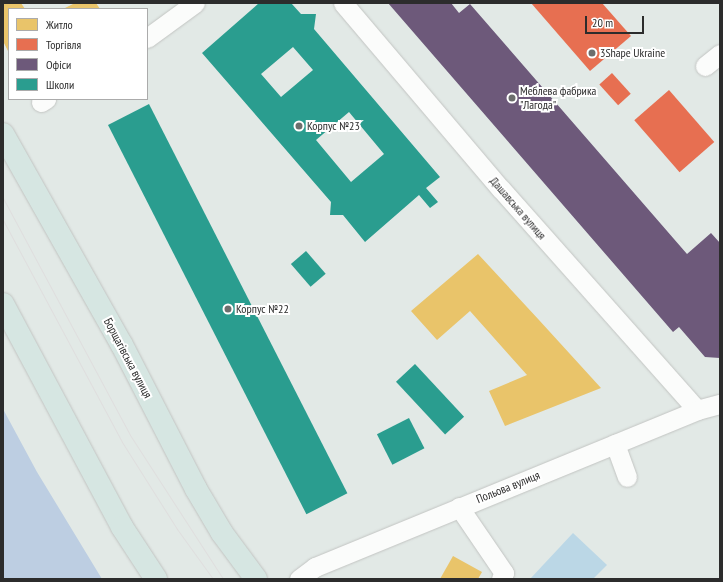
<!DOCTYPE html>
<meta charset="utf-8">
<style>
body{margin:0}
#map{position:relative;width:723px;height:582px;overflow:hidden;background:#e2e9e6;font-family:"PT Sans Narrow",sans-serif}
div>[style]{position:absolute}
.green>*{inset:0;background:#bdcee2}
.pitch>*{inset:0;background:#bbd7e6}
.homes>*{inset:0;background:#e9c46a}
.shops>*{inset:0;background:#e76f51;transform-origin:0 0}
.offices>*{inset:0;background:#6d597a}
.schools>*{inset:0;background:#2a9d8f;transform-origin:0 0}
.roads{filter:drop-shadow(0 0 1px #c2c4c2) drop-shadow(0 0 1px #c2c4c2)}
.minor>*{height:19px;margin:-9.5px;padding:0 9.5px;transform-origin:9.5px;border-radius:9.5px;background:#fbfcfb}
.major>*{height:22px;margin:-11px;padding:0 11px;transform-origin:11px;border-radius:11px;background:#d6e6e2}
.tram>*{height:1px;margin:-0.5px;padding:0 0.5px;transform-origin:0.5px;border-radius:0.5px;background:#dfdede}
.dots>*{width:11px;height:11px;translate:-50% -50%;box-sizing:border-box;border:2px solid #fff;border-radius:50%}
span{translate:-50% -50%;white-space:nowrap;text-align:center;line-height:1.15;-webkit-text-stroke:4px #fff;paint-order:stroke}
.poi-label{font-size:12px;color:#2c2c2c}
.left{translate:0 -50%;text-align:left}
.street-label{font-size:12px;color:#2c2c2c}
.frame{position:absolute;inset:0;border:4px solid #2c2c2c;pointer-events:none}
.legend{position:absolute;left:8px;top:8px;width:140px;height:92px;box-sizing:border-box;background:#fff;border:1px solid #ababab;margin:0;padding:5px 7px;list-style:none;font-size:12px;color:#2c2c2c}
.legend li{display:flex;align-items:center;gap:8px;height:20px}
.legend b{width:20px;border:1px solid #ababab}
.scale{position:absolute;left:585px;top:16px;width:59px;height:18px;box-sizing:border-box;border:2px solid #2c2c2c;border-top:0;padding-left:5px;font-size:12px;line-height:14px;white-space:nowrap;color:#2c2c2c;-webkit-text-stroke:3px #fff;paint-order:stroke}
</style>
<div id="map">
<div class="green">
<div style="clip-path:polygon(3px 409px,37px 472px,102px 579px,3px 579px)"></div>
</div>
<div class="pitch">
<div style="clip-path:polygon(573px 533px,607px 565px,593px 579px,530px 579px)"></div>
</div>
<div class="homes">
<div style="clip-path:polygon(3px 3px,21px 3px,25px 9px,9px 9px,9px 53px,3px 41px)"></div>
<div style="clip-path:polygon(75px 3px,96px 3px,100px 9px,63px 9px)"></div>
<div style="clip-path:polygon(478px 254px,539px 320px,601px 388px,505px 426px,489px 391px,527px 375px,470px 311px,437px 340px,411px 311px)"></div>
<div style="clip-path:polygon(453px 556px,482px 572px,478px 579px,440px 579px)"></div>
</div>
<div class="shops">
<div style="clip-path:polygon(531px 3px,602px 3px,631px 36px,590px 71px)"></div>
<div style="left:612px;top:73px;width:28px;height:17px;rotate:48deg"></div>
<div style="left:669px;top:90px;width:69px;height:46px;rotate:49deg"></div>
</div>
<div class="offices">
<div style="clip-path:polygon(388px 3px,451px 3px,459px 13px,470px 4px,687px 254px,711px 233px,720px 243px,720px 358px,705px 357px,679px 327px,673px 332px)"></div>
</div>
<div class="schools">
<div style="clip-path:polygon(evenodd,259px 3px,291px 3px,301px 14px,316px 14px,314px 29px,440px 177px,426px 188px,438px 202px,430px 208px,419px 195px,365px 242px,343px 215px,330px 215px,331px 202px,202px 53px,259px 3px,293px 47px,313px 70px,281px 97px,261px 74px,293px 47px,259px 3px,349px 112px,384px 154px,351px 182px,316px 140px,349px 112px)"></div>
<div style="left:149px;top:104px;width:437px;height:46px;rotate:63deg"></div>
<div style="left:306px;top:251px;width:30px;height:20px;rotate:49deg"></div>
<div style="left:415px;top:364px;width:72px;height:26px;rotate:47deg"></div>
<div style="left:409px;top:418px;width:34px;height:36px;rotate:63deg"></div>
</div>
<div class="roads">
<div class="minor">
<div style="left:343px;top:3px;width:244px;rotate:49.7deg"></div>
<div style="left:501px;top:189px;width:295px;rotate:48.4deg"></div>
<div style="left:147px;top:38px;width:59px;rotate:-36.1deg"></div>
<div style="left:705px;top:66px;width:19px;rotate:-39deg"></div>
<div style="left:41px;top:102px;width:6px;rotate:-31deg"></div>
<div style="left:615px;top:444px;width:35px;rotate:70deg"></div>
<div style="left:459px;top:507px;width:80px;rotate:55.7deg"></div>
<div style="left:504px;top:573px;width:7px;rotate:117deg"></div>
<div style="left:299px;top:579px;width:20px;rotate:-37deg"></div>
<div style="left:315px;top:567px;width:413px;rotate:-22.3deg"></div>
<div style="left:697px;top:410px;width:24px;rotate:-15deg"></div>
</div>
<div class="major">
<div style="left:3px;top:134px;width:242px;rotate:60.6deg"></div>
<div style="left:122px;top:345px;width:162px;rotate:62.8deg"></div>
<div style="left:196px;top:489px;width:51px;rotate:59.4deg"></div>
<div style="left:222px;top:533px;width:57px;rotate:53.5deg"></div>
<div style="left:3px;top:304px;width:253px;rotate:61.9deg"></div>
<div style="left:122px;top:527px;width:62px;rotate:56.8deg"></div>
</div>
</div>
<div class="tram">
<div style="left:3px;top:198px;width:269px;rotate:61.8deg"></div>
<div style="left:130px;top:435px;width:171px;rotate:57.1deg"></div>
<div style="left:3px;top:220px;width:252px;rotate:61.8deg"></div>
<div style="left:122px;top:442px;width:103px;rotate:57.7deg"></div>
<div style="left:177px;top:529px;width:62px;rotate:54.2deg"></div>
</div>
<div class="dots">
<div style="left:592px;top:53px;background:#6c6e6d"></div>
<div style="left:512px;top:98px;background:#6c6e6d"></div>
<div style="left:299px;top:126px;background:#6c6e6d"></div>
<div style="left:228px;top:309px;background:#6c6e6d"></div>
</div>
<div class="poi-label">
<span class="left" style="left:600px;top:53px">3Shape Ukraine</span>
<span class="left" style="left:520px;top:98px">Меблева фабрика<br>"Лагода"</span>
<span class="left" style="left:307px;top:126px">Корпус №23</span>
<span class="left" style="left:236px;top:309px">Корпус №22</span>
</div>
<div class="street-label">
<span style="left:518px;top:208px;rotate:49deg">Дашавська вулиця</span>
<span style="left:128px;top:358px;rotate:62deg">Борщагівська вулиця</span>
<span style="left:508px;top:487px;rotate:-22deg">Польова вулиця</span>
</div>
<div class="frame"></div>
<ul class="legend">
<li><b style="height:11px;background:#e9c46a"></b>Житло</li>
<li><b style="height:11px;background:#e76f51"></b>Торгівля</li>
<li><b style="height:11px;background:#6d597a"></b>Офіси</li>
<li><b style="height:11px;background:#2a9d8f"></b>Школи</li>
</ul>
<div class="scale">20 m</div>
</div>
